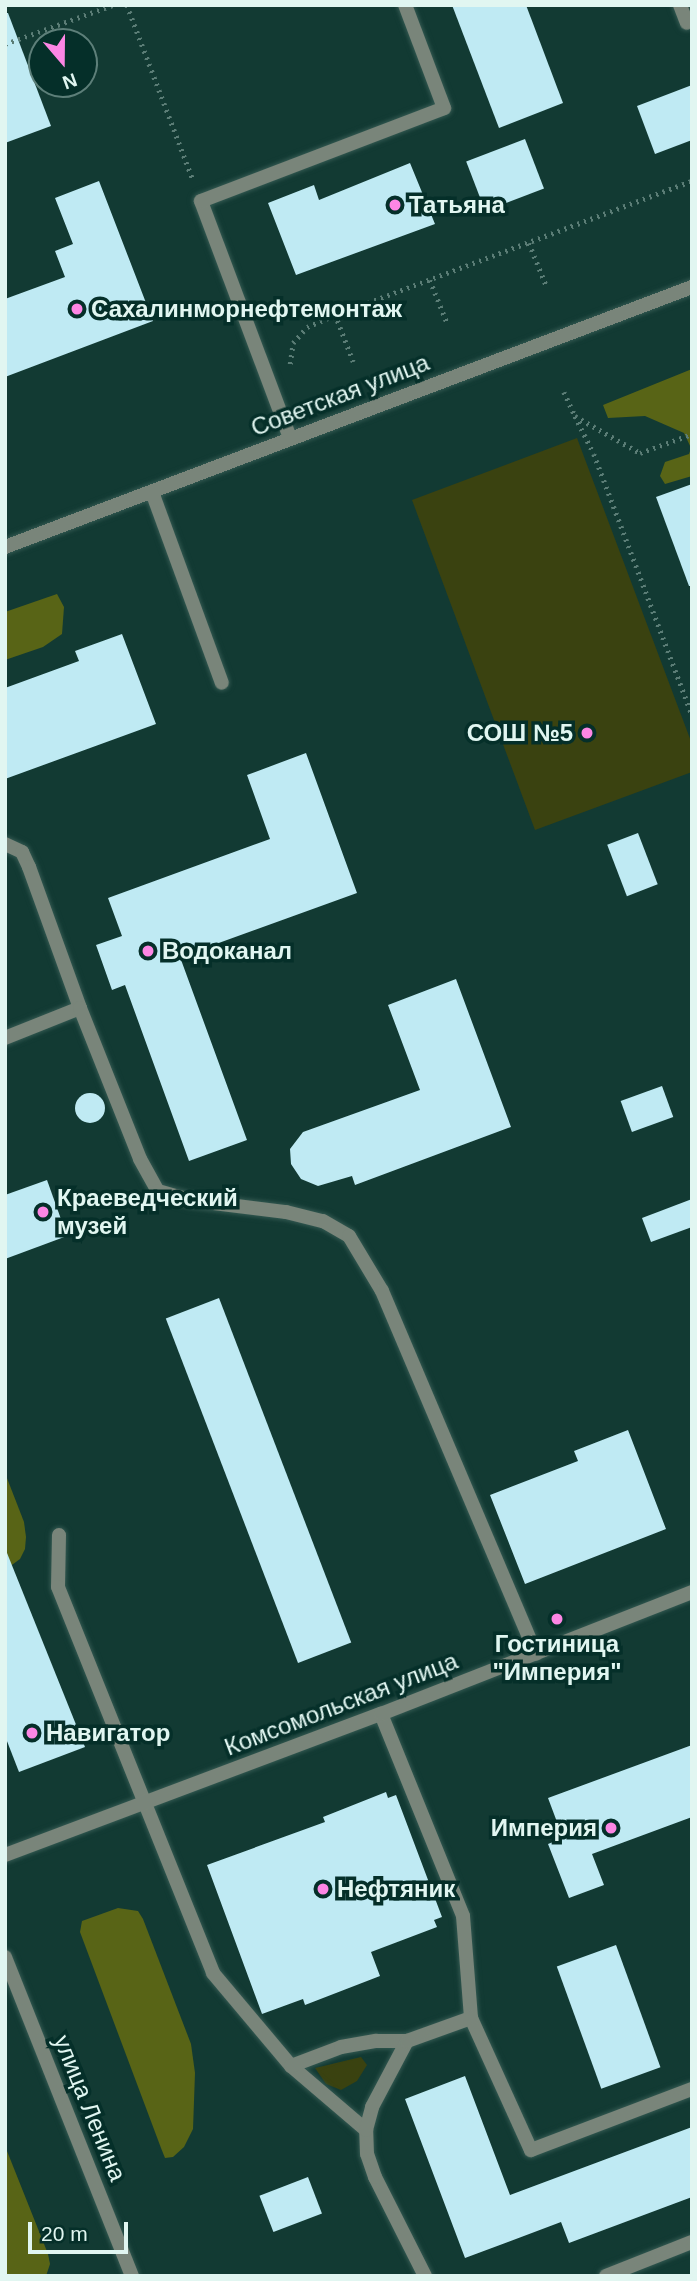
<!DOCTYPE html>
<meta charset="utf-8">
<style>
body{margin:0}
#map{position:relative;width:697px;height:2281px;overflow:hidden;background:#123a33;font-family:Arial,sans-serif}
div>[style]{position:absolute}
.green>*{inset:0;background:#3a4210}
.forest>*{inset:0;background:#586416}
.building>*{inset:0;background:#bfeaf3;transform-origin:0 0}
.round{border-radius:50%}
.path>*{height:4.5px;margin-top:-2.25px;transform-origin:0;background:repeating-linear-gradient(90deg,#5b7d76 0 2px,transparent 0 7px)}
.roads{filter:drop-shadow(0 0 2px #335851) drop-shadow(0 0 2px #335851)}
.service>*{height:14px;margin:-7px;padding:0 7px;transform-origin:7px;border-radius:7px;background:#79857a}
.minor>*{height:14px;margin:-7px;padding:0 7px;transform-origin:7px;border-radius:7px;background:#79857a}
.dots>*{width:19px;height:19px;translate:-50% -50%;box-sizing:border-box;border:4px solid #052f29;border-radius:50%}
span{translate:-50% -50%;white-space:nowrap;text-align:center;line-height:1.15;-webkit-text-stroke:7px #052f29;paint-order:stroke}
.poi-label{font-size:24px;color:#e1f6f1;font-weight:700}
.left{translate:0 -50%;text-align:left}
.right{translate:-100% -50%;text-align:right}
.street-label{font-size:24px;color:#e1f6f1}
.frame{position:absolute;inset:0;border:7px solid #e1f6f1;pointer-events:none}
.north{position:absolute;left:28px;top:28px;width:70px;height:70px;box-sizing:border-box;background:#052f29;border:2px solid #5d7f79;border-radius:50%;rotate:160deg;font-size:19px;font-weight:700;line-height:28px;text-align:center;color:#e1f6f1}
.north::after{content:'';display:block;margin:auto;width:24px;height:32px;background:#fc86e4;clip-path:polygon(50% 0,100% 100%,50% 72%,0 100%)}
.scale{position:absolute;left:28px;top:2222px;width:100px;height:32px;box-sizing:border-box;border:4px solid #e1f6f1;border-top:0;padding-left:9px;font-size:21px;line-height:24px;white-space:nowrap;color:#e1f6f1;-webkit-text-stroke:5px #052f29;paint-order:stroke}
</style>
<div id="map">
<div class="green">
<div style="clip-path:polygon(577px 438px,692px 744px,692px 772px,535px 830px,412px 500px)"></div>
<div style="clip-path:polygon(361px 2057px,367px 2065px,357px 2081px,341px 2090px,326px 2084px,315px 2068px)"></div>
</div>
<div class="forest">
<div style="clip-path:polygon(692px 369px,692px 476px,665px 484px,660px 476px,665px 462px,689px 454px,691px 448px,684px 433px,645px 416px,608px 418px,603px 405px)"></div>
<div style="clip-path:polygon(57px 594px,64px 607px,62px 634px,43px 647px,5px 660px,5px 612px)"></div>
<div style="clip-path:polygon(5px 1473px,24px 1522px,26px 1537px,25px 1549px,20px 1559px,5px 1570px)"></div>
<div style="clip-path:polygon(118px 1908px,138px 1911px,143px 1919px,191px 2044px,195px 2073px,193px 2129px,184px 2147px,173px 2157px,165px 2158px,161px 2148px,80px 1932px,82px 1921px)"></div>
<div style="clip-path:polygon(5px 2146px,48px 2254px,50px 2264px,46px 2276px,5px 2276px)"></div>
</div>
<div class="building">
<div style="clip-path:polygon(452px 5px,526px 5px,563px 103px,499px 128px)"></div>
<div style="clip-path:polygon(5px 13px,8px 13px,51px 126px,5px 143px)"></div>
<div style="clip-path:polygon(692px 85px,692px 140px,655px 154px,637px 106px)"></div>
<div style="left:525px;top:139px;width:53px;height:63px;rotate:69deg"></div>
<div style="clip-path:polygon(410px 163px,435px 224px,296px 275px,268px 203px,314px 185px,319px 200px)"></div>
<div style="clip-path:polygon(99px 181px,153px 321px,5px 377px,5px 299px,65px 277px,55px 251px,73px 244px,55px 198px)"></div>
<div style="clip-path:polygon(692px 484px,692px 586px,689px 586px,656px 497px)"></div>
<div style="clip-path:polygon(122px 634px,156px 724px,5px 779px,5px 688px,79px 661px,75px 651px)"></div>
<div style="clip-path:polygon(306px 753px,357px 893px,180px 957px,247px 1140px,189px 1161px,125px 985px,112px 990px,96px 945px,122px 936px,108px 898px,270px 839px,247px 775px)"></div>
<div style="left:638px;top:833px;width:55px;height:33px;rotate:69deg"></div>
<div style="clip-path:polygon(456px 979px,511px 1127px,355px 1185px,352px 1176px,318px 1186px,301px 1179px,291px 1164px,290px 1149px,303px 1132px,420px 1090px,388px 1005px)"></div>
<div style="left:662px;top:1086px;width:33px;height:44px;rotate:70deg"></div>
<div class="round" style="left:75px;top:1093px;width:30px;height:30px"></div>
<div style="clip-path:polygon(47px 1180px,67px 1236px,5px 1259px,5px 1195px)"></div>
<div style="clip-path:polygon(692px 1199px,692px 1227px,651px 1242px,642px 1218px)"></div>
<div style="left:219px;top:1298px;width:369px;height:57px;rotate:69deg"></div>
<div style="clip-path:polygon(628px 1430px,666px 1529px,525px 1584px,490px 1495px,578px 1461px,574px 1451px)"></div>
<div style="clip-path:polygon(5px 1548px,85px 1747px,19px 1772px,5px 1736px)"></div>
<div style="clip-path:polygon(692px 1745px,692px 1817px,592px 1854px,604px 1885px,569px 1898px,548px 1844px,563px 1838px,548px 1798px)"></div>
<div style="clip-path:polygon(386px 1792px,388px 1798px,396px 1795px,442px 1917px,434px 1920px,437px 1927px,371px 1952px,380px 1976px,305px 2005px,303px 1999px,262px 2014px,207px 1865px,325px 1822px,323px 1817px)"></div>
<div style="left:616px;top:1945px;width:130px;height:63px;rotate:70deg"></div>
<div style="clip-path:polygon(465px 2076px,510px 2195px,692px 2127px,692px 2197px,569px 2243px,561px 2222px,465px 2258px,405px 2099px)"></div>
<div style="left:308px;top:2177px;width:39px;height:52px;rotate:69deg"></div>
</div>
<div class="path">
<div style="left:127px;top:5px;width:187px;rotate:69.3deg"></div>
<div style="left:5px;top:44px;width:115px;rotate:-19.9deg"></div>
<div style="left:529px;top:243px;width:48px;rotate:67.8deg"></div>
<div style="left:430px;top:280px;width:48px;rotate:68.2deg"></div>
<div style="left:353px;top:362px;width:50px;rotate:-111deg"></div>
<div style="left:335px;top:315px;width:381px;rotate:-20.6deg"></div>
<div style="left:290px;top:364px;width:21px;rotate:-82deg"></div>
<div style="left:293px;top:343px;width:21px;rotate:-49deg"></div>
<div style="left:307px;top:327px;width:30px;rotate:-23deg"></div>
<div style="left:564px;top:392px;width:26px;rotate:65deg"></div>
<div style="left:575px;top:416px;width:75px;rotate:29.6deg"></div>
<div style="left:640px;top:453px;width:55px;rotate:-20.1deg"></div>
<div style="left:575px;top:416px;width:42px;rotate:63.4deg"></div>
<div style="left:594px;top:454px;width:279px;rotate:69.4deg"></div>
</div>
<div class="roads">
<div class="service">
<div style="left:680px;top:5px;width:19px;rotate:69deg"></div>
<div style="left:290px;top:438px;width:253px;rotate:-110.6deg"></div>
<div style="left:201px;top:201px;width:260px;rotate:-20.9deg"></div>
<div style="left:444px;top:108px;width:110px;rotate:-110.7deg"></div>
<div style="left:152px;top:492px;width:203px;rotate:69.9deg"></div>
<div style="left:5px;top:844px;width:19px;rotate:25deg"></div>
<div style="left:22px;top:852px;width:17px;rotate:65deg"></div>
<div style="left:29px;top:867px;width:150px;rotate:70.1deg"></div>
<div style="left:80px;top:1008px;width:81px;rotate:158.2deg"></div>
<div style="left:80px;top:1008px;width:162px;rotate:68.3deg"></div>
<div style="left:140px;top:1159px;width:37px;rotate:61deg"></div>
<div style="left:158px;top:1191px;width:32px;rotate:16deg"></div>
<div style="left:189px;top:1200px;width:98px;rotate:7.1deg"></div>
<div style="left:286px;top:1212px;width:38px;rotate:14deg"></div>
<div style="left:323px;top:1221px;width:30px;rotate:30deg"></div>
<div style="left:349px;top:1236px;width:64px;rotate:59deg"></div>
<div style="left:382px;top:1291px;width:394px;rotate:67deg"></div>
<div style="left:59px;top:1535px;width:52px;rotate:91.1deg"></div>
<div style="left:58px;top:1587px;width:416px;rotate:68.1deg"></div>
<div style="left:213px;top:1973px;width:121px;rotate:50deg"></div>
<div style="left:291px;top:2066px;width:99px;rotate:40.5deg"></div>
<div style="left:381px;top:1714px;width:218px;rotate:67.9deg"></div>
<div style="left:463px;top:1916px;width:102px;rotate:85.5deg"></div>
<div style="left:471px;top:2018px;width:145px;rotate:65.6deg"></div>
<div style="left:531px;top:2150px;width:172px;rotate:-20.8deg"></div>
<div style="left:291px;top:2066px;width:53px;rotate:-20.8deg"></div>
<div style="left:341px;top:2047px;width:36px;rotate:-10deg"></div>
<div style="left:376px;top:2041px;width:31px"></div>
<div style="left:425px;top:2276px;width:111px;rotate:-116.8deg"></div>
<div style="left:375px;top:2177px;width:24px;rotate:-109deg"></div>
<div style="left:367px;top:2154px;width:24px;rotate:-92deg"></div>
<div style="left:366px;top:2130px;width:24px;rotate:-75deg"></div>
<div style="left:372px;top:2107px;width:75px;rotate:-62.1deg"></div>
<div style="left:407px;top:2041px;width:68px;rotate:-19.8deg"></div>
<div style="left:606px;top:2276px;width:92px;rotate:-21.6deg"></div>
</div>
<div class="minor">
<div style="left:5px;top:547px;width:735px;rotate:-20.73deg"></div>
<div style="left:5px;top:1855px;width:402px;rotate:-20.6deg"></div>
<div style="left:381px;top:1714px;width:334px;rotate:-21.4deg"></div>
<div style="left:5px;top:1957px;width:343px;rotate:68.3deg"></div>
</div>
</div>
<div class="dots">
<div style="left:395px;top:205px;background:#fc86e4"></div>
<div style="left:77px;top:309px;background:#fc86e4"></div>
<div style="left:587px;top:733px;background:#fc86e4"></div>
<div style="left:148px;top:951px;background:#fc86e4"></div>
<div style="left:43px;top:1212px;background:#fc86e4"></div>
<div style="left:557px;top:1619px;background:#fc86e4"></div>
<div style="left:32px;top:1733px;background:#fc86e4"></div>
<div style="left:611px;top:1828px;background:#fc86e4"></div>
<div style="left:323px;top:1889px;background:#fc86e4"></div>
</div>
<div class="poi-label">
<span class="left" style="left:409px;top:205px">Татьяна</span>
<span class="left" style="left:91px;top:309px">Сахалинморнефтемонтаж</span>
<span class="right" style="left:573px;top:733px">СОШ №5</span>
<span class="left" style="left:162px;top:951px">Водоканал</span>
<span class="left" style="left:57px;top:1212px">Краеведческий<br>музей</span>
<span style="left:557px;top:1658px">Гостиница<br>"Империя"</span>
<span class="left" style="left:46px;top:1733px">Навигатор</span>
<span class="right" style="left:597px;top:1828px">Империя</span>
<span class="left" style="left:337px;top:1889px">Нефтяник</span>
</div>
<div class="street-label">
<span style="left:340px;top:395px;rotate:-21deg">Советская улица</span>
<span style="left:341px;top:1704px;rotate:-21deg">Комсомольская улица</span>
<span style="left:90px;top:2108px;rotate:68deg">улица Ленина</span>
</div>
<div class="frame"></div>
<div class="north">N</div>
<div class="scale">20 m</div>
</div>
